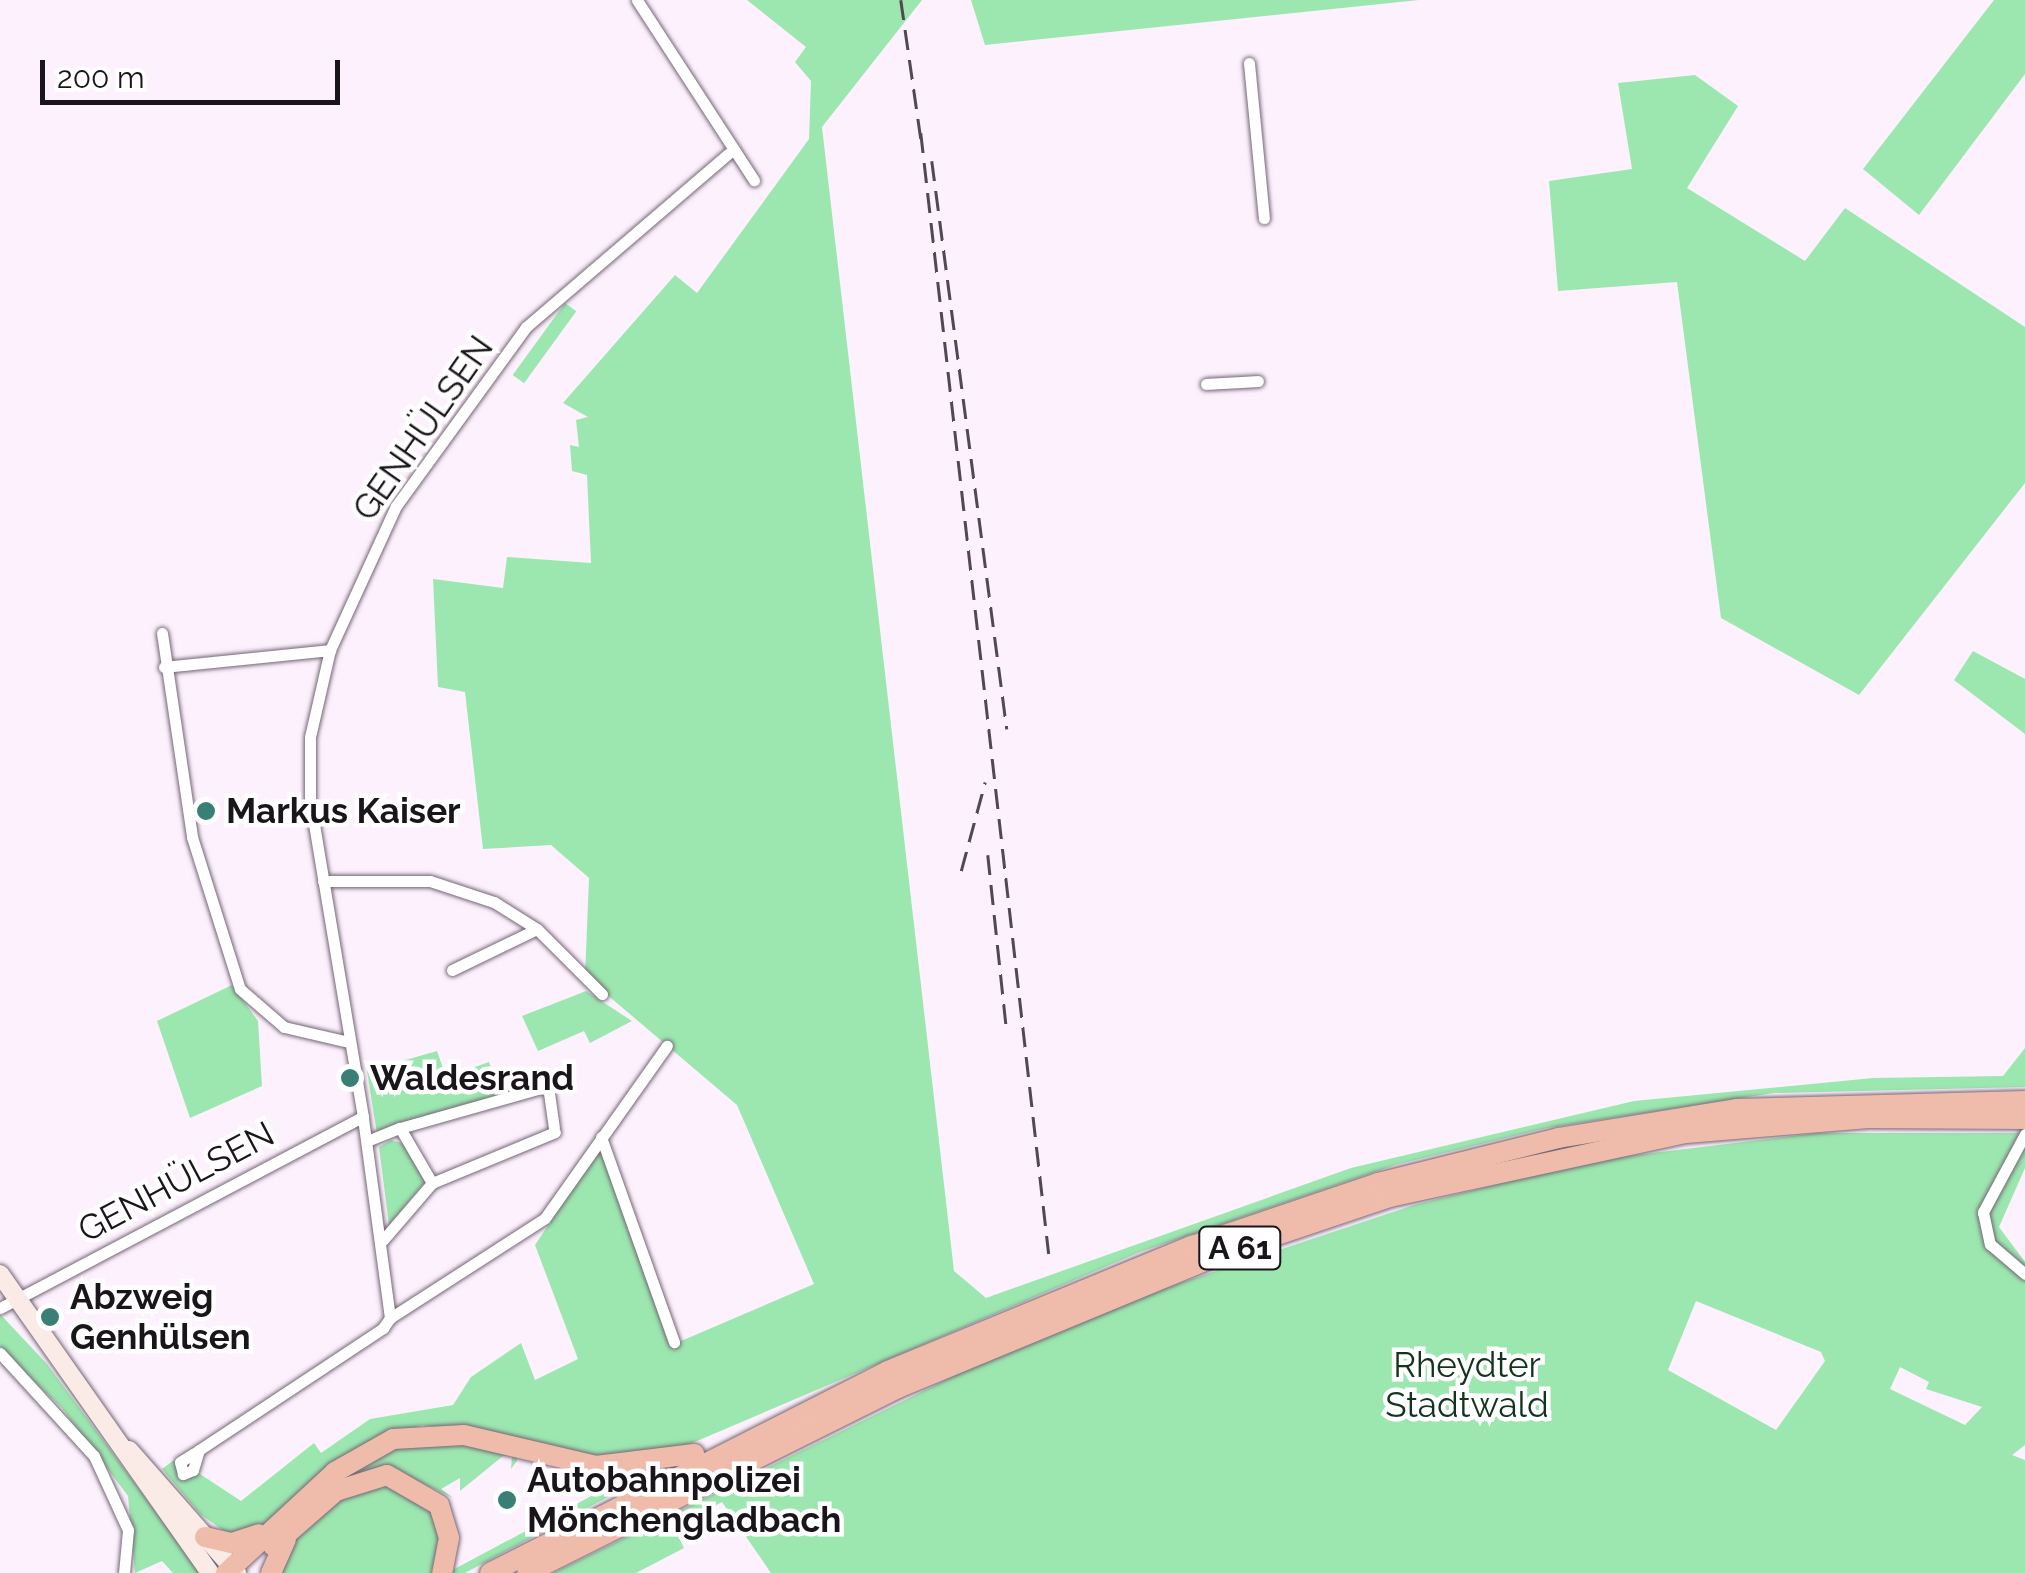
<!DOCTYPE html>
<meta charset="utf-8">
<style>
body{margin:0}
#map{position:relative;width:2025px;height:1573px;overflow:hidden;background:#fef1fe;font-family:Raleway,sans-serif}
div>[style]{position:absolute}
.green>*{inset:0;background:#9ce7b0;transform-origin:0 0}
.roads{filter:drop-shadow(0 0 2px #746674) drop-shadow(0 0 2px #746674)}
.street>*{height:11px;margin:-5.5px;padding:0 5.5px;transform-origin:5.5px;border-radius:5.5px;background:#fff}
.secondary>*{height:18px;margin:-9px;padding:0 9px;transform-origin:9px;border-radius:9px;background:#faebe6}
.highway>*{height:20px;margin:-10px;padding:0 10px;transform-origin:10px;border-radius:10px;background:#efbcab}
.rail>*{height:2.5px;margin-top:-1.25px;transform-origin:0;background:repeating-linear-gradient(90deg,#504950 0 20px,transparent 0 30px)}
.dots>*{width:28px;height:28px;translate:-50% -50%;box-sizing:border-box;border:5px solid #fff;border-radius:50%}
span{translate:-50% -50%;white-space:nowrap;text-align:center;line-height:1.15;-webkit-text-stroke:9px #fff;paint-order:stroke}
.shield-label span{padding:2px 8px;background:#fff;border:2px solid;border-radius:8px;-webkit-text-stroke-width:0}
.shield-label{font-size:32px;color:#1a151a;font-weight:700}
.street-label{font-size:35px;color:#1a151a}
.poi-label{font-size:35px;color:#1a151a;font-weight:700}
.left{translate:0 -50%;text-align:left}
.park-label{font-size:35px;color:#12331d}
.scale{position:absolute;left:40px;top:60px;width:300px;height:45px;box-sizing:border-box;border:5px solid #1a151a;border-top:0;padding-left:12px;font-size:30px;line-height:35px;white-space:nowrap;color:#1a151a;-webkit-text-stroke:8px #fff;paint-order:stroke}
</style>
<div id="map">
<div class="green">
<div style="clip-path:polygon(747px 0,922px 0,822px 127px,954px 1271px,986px 1298px,1351px 1168px,1634px 1101px,1873px 1078px,2003px 1076px,2025px 1048px,2025px 1087px,1774px 1093px,1547px 1128px,1395px 1165px,1140px 1252px,683px 1447px,592px 1456px,422px 1425px,360px 1446px,257px 1530px,234px 1538px,200px 1514px,162px 1469px,174px 1460px,185px 1478px,197px 1472px,241px 1501px,314px 1443px,321px 1453px,370px 1419px,453px 1405px,471px 1377px,521px 1343px,535px 1380px,578px 1359px,535px 1245px,601px 1146px,674px 1344px,814px 1284px,737px 1105px,585px 976px,589px 878px,551px 845px,483px 849px,465px 692px,438px 687px,433px 579px,503px 588px,507px 557px,591px 563px,587px 475px,572px 471px,570px 445px,579px 447px,576px 420px,588px 417px,563px 403px,675px 275px,697px 293px,809px 139px,811px 81px,795px 62px,806px 47px)"></div>
<div style="clip-path:polygon(971px 0,1419px 0,985px 45px)"></div>
<div style="clip-path:polygon(1994px 0,2025px 0,2025px 74px,1919px 215px,1863px 169px)"></div>
<div style="clip-path:polygon(1695px 75px,1738px 106px,1687px 188px,1805px 261px,1845px 208px,2025px 327px,2025px 483px,1859px 695px,1721px 618px,1677px 282px,1558px 291px,1549px 181px,1632px 169px,1618px 83px)"></div>
<div style="left:565px;top:303px;width:14px;height:89px;rotate:36deg"></div>
<div style="clip-path:polygon(1973px 651px,2025px 679px,2025px 734px,1954px 680px)"></div>
<div style="clip-path:polygon(232px 985px,258px 1021px,262px 1086px,190px 1118px,157px 1021px)"></div>
<div style="clip-path:polygon(586px 991px,632px 1021px,590px 1043px,584px 1031px,538px 1051px,522px 1016px)"></div>
<div style="clip-path:polygon(437px 1051px,446px 1077px,489px 1062px,501px 1094px,377px 1134px,367px 1071px)"></div>
<div style="clip-path:polygon(evenodd,1818px 1133px,2025px 1133px,2025px 1168px,1999px 1227px,2025px 1262px,2025px 1445px,2012px 1455px,2025px 1460px,2025px 1573px,771px 1573px,722px 1502px,674px 1528px,684px 1548px,636px 1573px,553px 1573px,1066px 1321px,1414px 1205px,1595px 1160px,1818px 1133px,1696px 1301px,1821px 1352px,1825px 1361px,1776px 1430px,1668px 1370px,1696px 1301px,1818px 1133px,1900px 1367px,1929px 1382px,1926px 1389px,1982px 1407px,1965px 1425px,1890px 1389px,1900px 1367px)"></div>
<div style="clip-path:polygon(391px 1140px,405px 1144px,425px 1182px,389px 1225px,379px 1147px)"></div>
<div style="clip-path:polygon(0 1314px,47px 1364px,201px 1573px,173px 1573px,162px 1561px,135px 1573px,128px 1496px,62px 1408px,0 1349px)"></div>
<div style="clip-path:polygon(436px 1436px,517px 1456px,517px 1461px,511px 1469px,512px 1455px,503px 1456px,460px 1491px,460px 1478px,441px 1489px,453px 1498px,405px 1475px,332px 1490px,367px 1454px)"></div>
<div style="clip-path:polygon(672px 1463px,465px 1573px,447px 1573px,595px 1494px,623px 1469px)"></div>
<div style="clip-path:polygon(376px 1482px,425px 1500px,441px 1529px,434px 1573px,274px 1573px,279px 1555px,332px 1504px)"></div>
</div>
<div class="roads">
<div class="street">
<div style="left:637px;top:0;width:215px;rotate:57deg"></div>
<div style="left:1249px;top:63px;width:156px;rotate:84.5deg"></div>
<div style="left:1206px;top:384px;width:52px;rotate:-3.3deg"></div>
<div style="left:162px;top:633px;width:206px;rotate:81.6deg"></div>
<div style="left:192px;top:837px;width:159px;rotate:72.5deg"></div>
<div style="left:240px;top:989px;width:58px;rotate:40.8deg"></div>
<div style="left:284px;top:1027px;width:67px;rotate:13deg"></div>
<div style="left:164px;top:667px;width:167px;rotate:-5.8deg"></div>
<div style="left:323px;top:881px;width:107px"></div>
<div style="left:430px;top:881px;width:67px;rotate:18.2deg"></div>
<div style="left:494px;top:902px;width:51px;rotate:32.1deg"></div>
<div style="left:537px;top:929px;width:92px;rotate:45deg"></div>
<div style="left:452px;top:970px;width:94px;rotate:-25.8deg"></div>
<div style="left:400px;top:1128px;width:154px;rotate:-15.8deg"></div>
<div style="left:548px;top:1086px;width:42px;rotate:81.9deg"></div>
<div style="left:2025px;top:1134px;width:89px;rotate:118.3deg"></div>
<div style="left:1983px;top:1212px;width:33px;rotate:78deg"></div>
<div style="left:1990px;top:1244px;width:46px;rotate:40.6deg"></div>
<div style="left:601px;top:1137px;width:218px;rotate:70.4deg"></div>
<div style="left:367px;top:1141px;width:35px;rotate:-22deg"></div>
<div style="left:400px;top:1128px;width:64px;rotate:59.8deg"></div>
<div style="left:432px;top:1183px;width:75px;rotate:130.7deg"></div>
<div style="left:432px;top:1183px;width:133px;rotate:-22.5deg"></div>
<div style="left:0;top:1308px;width:410px;rotate:-27.8deg"></div>
<div style="left:363px;top:1117px;width:322px;rotate:-99.5deg"></div>
<div style="left:310px;top:799px;width:62px;rotate:-90deg"></div>
<div style="left:310px;top:737px;width:89px;rotate:-77.1deg"></div>
<div style="left:330px;top:650px;width:158px;rotate:-65.4deg"></div>
<div style="left:396px;top:506px;width:221px;rotate:-54deg"></div>
<div style="left:526px;top:327px;width:267px;rotate:-40.6deg"></div>
<div style="left:390px;top:1318px;width:184px;rotate:-32.8deg"></div>
<div style="left:545px;top:1218px;width:211px;rotate:-54.7deg"></div>
<div style="left:0;top:1353px;width:139px;rotate:47.6deg"></div>
<div style="left:94px;top:1456px;width:81px;rotate:65.3deg"></div>
<div style="left:128px;top:1530px;width:43px;rotate:95.3deg"></div>
<div style="left:199px;top:1450px;width:21px;rotate:107deg"></div>
<div style="left:193px;top:1470px;width:11px;rotate:158deg"></div>
<div style="left:183px;top:1474px;width:12px;rotate:-104deg"></div>
<div style="left:180px;top:1462px;width:22px;rotate:-32deg"></div>
<div style="left:199px;top:1450px;width:221px;rotate:-33.5deg"></div>
<div style="left:383px;top:1328px;width:12px;rotate:-55deg"></div>
<div style="left:390px;top:1318px;width:203px;rotate:-97.7deg"></div>
</div>
<div class="secondary">
<div style="left:0;top:1274px;width:365px;rotate:54.9deg"></div>
<div style="left:129px;top:1450px;width:164px;rotate:48.7deg"></div>
</div>
<div class="highway">
<div style="left:205px;top:1537px;width:28px;rotate:13deg"></div>
<div style="left:232px;top:1543px;width:28px;rotate:-18deg"></div>
<div style="left:273px;top:1546px;width:84px;rotate:-41.1deg"></div>
<div style="left:336px;top:1491px;width:53px;rotate:-17.4deg"></div>
<div style="left:387px;top:1475px;width:60px;rotate:30deg"></div>
<div style="left:439px;top:1505px;width:34px;rotate:73deg"></div>
<div style="left:449px;top:1538px;width:36px;rotate:101deg"></div>
<div style="left:226px;top:1573px;width:149px;rotate:-42.8deg"></div>
<div style="left:335px;top:1472px;width:67px;rotate:-29.6deg"></div>
<div style="left:393px;top:1439px;width:71px;rotate:-3.2deg"></div>
<div style="left:464px;top:1435px;width:136px;rotate:13.2deg"></div>
<div style="left:596px;top:1466px;width:99px;rotate:-7deg"></div>
<div style="left:271px;top:1573px;width:37px;rotate:-66deg"></div>
<div style="left:490px;top:1573px;width:446px;rotate:-26.9deg"></div>
<div style="left:888px;top:1371px;width:329px;rotate:-22.4deg"></div>
<div style="left:1192px;top:1246px;width:196px;rotate:-18.7deg"></div>
<div style="left:1378px;top:1183px;width:186px;rotate:-14deg"></div>
<div style="left:1558px;top:1138px;width:182px;rotate:-9.2deg"></div>
<div style="left:1738px;top:1109px;width:287px;rotate:-1.6deg"></div>
<div style="left:527px;top:1573px;width:415px;rotate:-26.5deg"></div>
<div style="left:898px;top:1388px;width:358px;rotate:-22.5deg"></div>
<div style="left:1229px;top:1251px;width:169px;rotate:-18.6deg"></div>
<div style="left:1389px;top:1197px;width:304px;rotate:-12.2deg"></div>
<div style="left:1686px;top:1133px;width:183px;rotate:-4.7deg"></div>
<div style="left:1868px;top:1118px;width:157px;rotate:0.4deg"></div>
</div>
</div>
<div class="rail">
<div style="left:901px;top:0;width:148px;rotate:81.8deg"></div>
<div style="left:921px;top:133px;width:1128px;rotate:83.49deg"></div>
<div style="left:932px;top:161px;width:573px;rotate:82.48deg"></div>
<div style="left:988px;top:855px;width:170px;rotate:83.9deg"></div>
<div style="left:961px;top:871px;width:92px;rotate:-74.9deg"></div>
</div>
<div class="dots">
<div style="left:206px;top:811px;background:#397f75"></div>
<div style="left:350px;top:1078px;background:#397f75"></div>
<div style="left:50px;top:1317px;background:#397f75"></div>
<div style="left:507px;top:1500px;background:#397f75"></div>
</div>
<div class="shield-label">
<span style="left:1240px;top:1248px">A 61</span>
</div>
<div class="street-label">
<span style="left:423px;top:428px;rotate:-55deg">GENHÜLSEN</span>
<span style="left:176px;top:1182px;rotate:-28deg">GENHÜLSEN</span>
</div>
<div class="poi-label">
<span class="left" style="left:226px;top:811px">Markus Kaiser</span>
<span class="left" style="left:370px;top:1078px">Waldesrand</span>
<span class="left" style="left:70px;top:1317px">Abzweig<br>Genhülsen</span>
<span class="left" style="left:527px;top:1500px">Autobahnpolizei<br>Mönchengladbach</span>
</div>
<div class="park-label">
<span style="left:1467px;top:1385px">Rheydter<br>Stadtwald</span>
</div>
<div class="scale">200 m</div>
</div>
